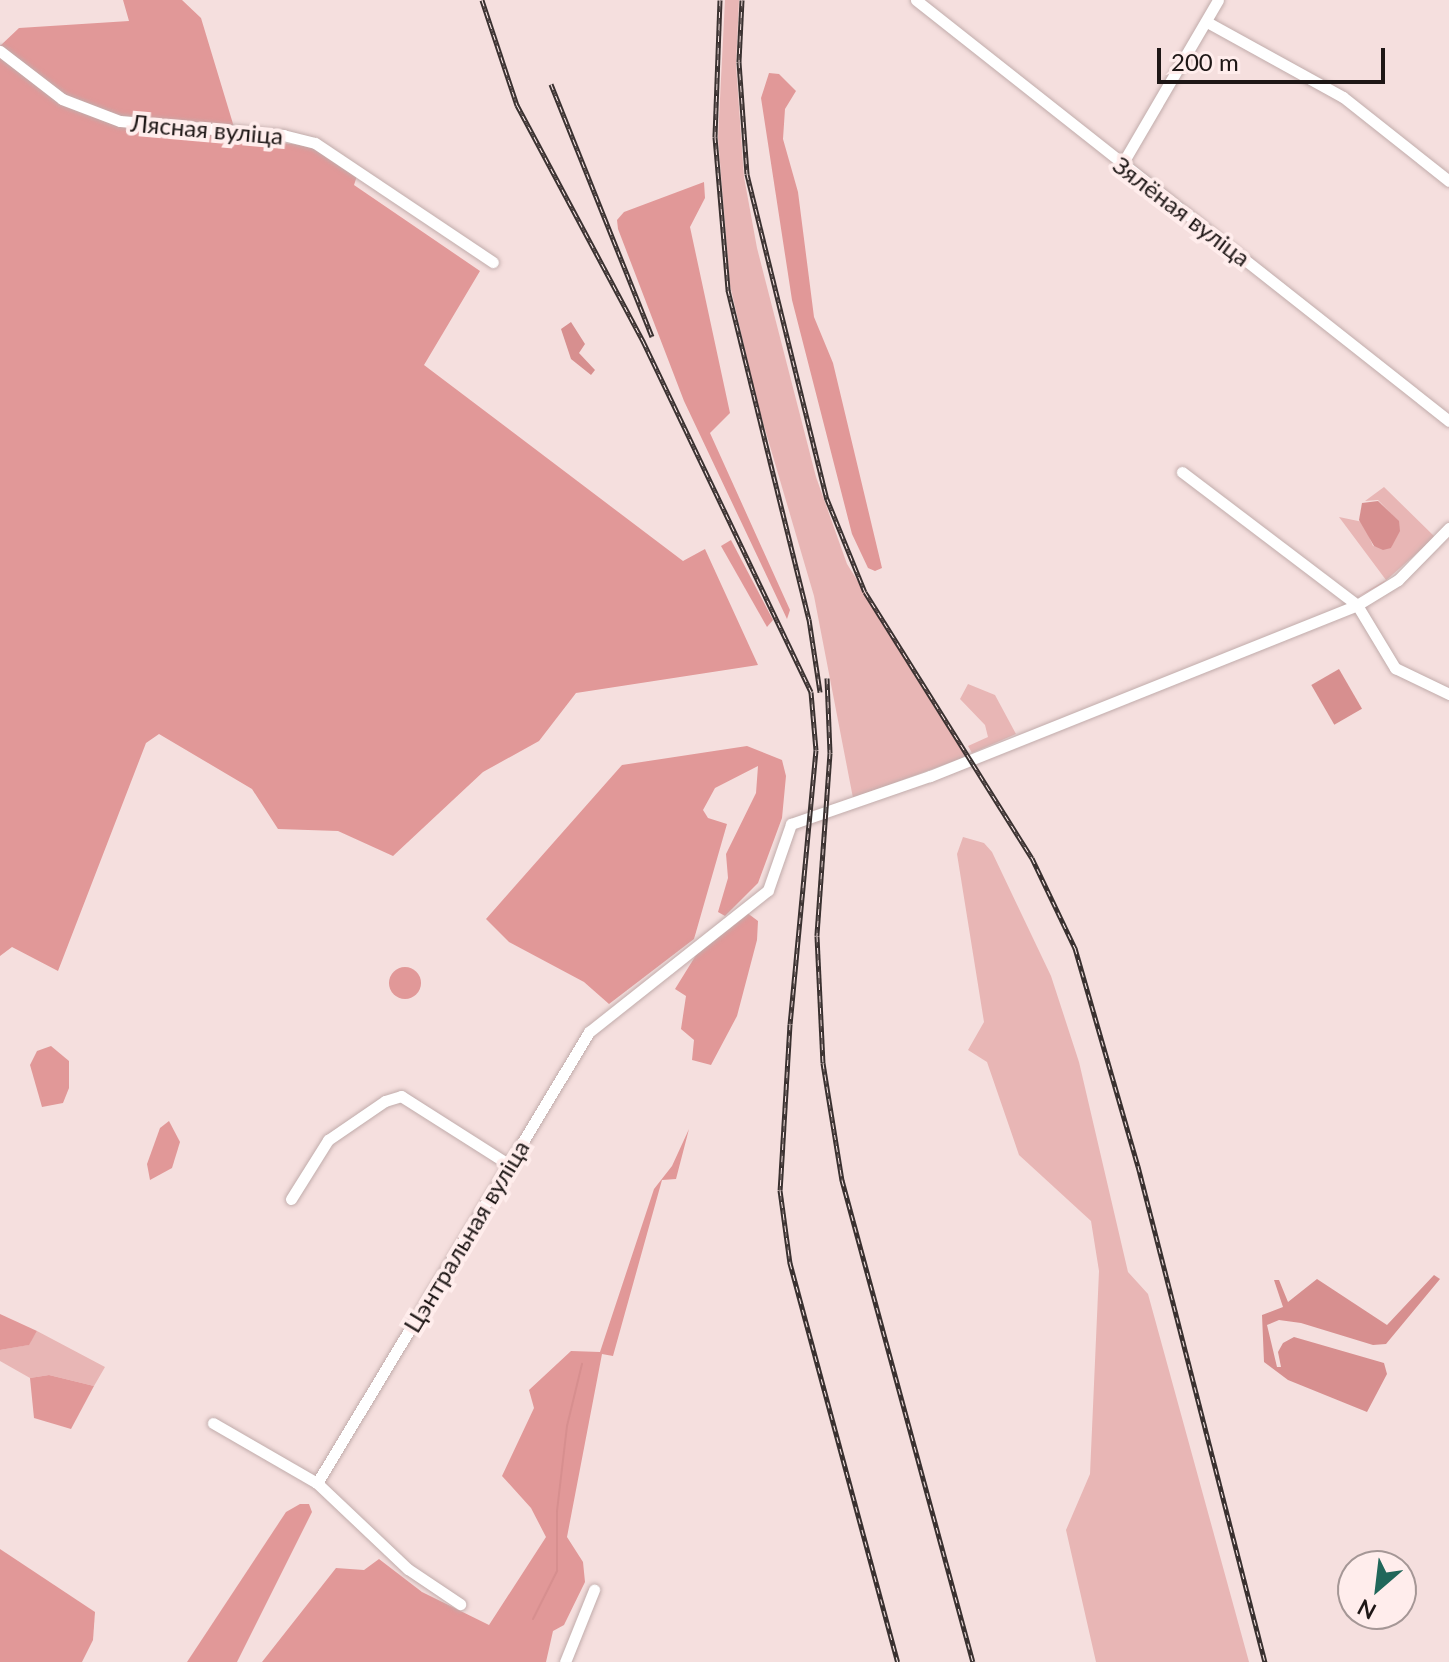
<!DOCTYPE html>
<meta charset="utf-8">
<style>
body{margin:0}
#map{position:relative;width:1449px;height:1662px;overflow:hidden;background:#f5dfde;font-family:Lato,sans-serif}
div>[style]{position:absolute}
.green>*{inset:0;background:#e8b6b5}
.forest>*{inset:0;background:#e19898}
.round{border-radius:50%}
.water>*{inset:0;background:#d78f8f;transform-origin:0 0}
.stream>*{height:2px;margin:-1px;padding:0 1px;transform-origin:1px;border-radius:1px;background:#d78f8f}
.roads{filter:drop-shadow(0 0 2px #c1acab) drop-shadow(0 0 2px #c1acab)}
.minor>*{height:11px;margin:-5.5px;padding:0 5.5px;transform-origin:5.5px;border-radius:5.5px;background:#fff}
.rail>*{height:5px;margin-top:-2.5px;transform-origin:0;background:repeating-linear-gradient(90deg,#ffedec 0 6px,#3a3130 0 12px);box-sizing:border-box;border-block:2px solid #3a3130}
span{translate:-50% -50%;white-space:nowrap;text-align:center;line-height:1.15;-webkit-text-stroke:8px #ffedec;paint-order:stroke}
.street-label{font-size:24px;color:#1e1716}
.north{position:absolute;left:1337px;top:1550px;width:80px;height:80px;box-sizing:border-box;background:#ffedec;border:2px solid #a59796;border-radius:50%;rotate:208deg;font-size:22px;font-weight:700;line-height:32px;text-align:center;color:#1e1716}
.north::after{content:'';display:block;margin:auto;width:28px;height:36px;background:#21675a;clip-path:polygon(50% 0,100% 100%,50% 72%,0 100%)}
.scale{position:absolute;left:1157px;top:48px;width:228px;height:36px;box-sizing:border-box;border:4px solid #1e1716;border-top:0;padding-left:10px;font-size:24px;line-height:28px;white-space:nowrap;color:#1e1716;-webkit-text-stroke:6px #ffedec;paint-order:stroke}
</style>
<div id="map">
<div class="green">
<div style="clip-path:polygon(725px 0,739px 0,736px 65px,744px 177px,757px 248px,816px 477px,847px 564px,968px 756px,853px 798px,814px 596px,757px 402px,730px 285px,718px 138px)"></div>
<div style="clip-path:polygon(1384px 487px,1435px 537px,1382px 584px,1355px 598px,1386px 580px,1339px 517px,1363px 522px,1373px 546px,1391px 548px,1398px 521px,1378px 500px,1365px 501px)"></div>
<div style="clip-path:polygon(968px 684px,995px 695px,1016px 734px,972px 753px,968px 746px,988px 737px,985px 725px,960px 699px)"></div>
<div style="clip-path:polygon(963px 837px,984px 843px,992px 852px,1051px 976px,1079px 1062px,1128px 1272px,1148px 1294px,1249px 1662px,1096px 1662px,1066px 1530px,1090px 1474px,1099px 1271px,1091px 1221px,1019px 1155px,987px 1062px,968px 1050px,984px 1022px,957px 854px)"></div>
<div style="clip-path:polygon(37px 1331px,105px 1367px,94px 1386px,49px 1375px,30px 1378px,0 1361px,0 1350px,28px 1345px)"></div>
</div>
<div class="forest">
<div style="clip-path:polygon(123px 0,182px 0,201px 18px,237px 137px,316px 147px,357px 176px,354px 185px,480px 271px,424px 365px,683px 561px,705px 549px,758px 665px,576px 693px,539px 741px,483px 772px,393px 856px,338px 831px,278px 829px,252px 789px,159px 734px,146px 743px,58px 971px,12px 947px,0 956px,0 46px,19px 28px,129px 21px)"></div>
<div style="clip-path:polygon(769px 73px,779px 74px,796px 91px,785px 109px,783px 139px,798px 192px,814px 317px,833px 363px,882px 568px,875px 571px,868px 568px,852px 534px,792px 300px,761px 98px)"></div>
<div style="clip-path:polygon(704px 182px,705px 198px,690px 227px,730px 413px,710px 433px,790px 610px,787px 619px,684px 401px,618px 229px,617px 220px,624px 212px)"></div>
<div style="clip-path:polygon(731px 540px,773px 620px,767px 627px,721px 546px)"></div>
<div style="clip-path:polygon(747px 746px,782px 760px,786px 776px,782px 818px,758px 883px,725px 916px,718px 912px,728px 878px,726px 854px,756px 793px,758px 766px,715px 788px,703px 810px,708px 818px,727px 824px,694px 939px,609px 1004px,584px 982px,509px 942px,486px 919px,622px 765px)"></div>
<div style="clip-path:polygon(746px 912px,758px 921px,757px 940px,737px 1016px,711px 1065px,692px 1060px,694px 1040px,681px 1029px,686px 996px,675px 989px,701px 947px)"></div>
<div class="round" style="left:389px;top:967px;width:32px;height:32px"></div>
<div style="clip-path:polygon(51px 1046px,69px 1061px,69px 1088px,63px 1103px,42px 1107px,30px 1065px,37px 1051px)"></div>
<div style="clip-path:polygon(169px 1121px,180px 1142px,172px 1168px,150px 1180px,147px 1164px,160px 1128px)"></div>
<div style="clip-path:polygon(689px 1129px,676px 1179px,662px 1180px,613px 1356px,602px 1354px,567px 1537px,583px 1562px,585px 1582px,564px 1625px,553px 1631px,546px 1662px,262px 1662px,336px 1568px,364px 1570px,379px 1559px,422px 1592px,489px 1625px,546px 1537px,531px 1508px,502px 1476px,534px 1408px,529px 1390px,571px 1351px,600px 1352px,654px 1189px,672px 1166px)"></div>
<div style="clip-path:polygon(0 1314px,37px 1331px,29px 1345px,0 1350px)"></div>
<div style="clip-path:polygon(49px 1375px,94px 1386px,71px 1429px,34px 1418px,30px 1378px)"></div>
<div style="clip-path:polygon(300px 1504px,309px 1504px,312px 1512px,237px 1662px,187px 1662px,286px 1512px)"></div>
<div style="clip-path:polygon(0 1549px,95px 1612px,93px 1640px,82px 1662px,0 1662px)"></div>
</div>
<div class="water">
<div style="clip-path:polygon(571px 322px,585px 344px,579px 353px,595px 370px,591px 375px,571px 359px,561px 329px)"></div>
<div style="clip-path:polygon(1378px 501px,1399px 521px,1400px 531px,1391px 548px,1383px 550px,1374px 546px,1359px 520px,1362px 503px)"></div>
<div style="left:1339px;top:669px;width:46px;height:32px;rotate:60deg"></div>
<div style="clip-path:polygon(1434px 1275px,1440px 1279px,1386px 1344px,1373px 1345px,1301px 1323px,1279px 1320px,1267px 1325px,1277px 1367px,1281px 1367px,1278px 1352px,1283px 1343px,1294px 1337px,1384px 1363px,1387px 1374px,1367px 1412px,1288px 1380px,1264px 1362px,1262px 1315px,1283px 1307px,1274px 1280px,1279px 1280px,1288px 1302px,1317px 1279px,1387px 1325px)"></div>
</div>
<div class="stream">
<div style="left:533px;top:1619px;width:54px;rotate:-63.4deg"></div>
<div style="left:557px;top:1571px;width:60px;rotate:-90deg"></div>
<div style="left:557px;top:1511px;width:86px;rotate:-83.3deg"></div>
<div style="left:567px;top:1426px;width:64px;rotate:-76.4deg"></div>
</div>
<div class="roads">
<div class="minor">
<div style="left:916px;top:0;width:679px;rotate:38.3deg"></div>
<div style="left:1207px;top:22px;width:155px;rotate:28.9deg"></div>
<div style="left:1343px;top:97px;width:135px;rotate:38.4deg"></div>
<div style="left:0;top:51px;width:78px;rotate:37.7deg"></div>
<div style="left:62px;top:99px;width:62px;rotate:20.8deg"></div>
<div style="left:120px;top:121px;width:164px;rotate:4.9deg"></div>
<div style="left:283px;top:135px;width:33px;rotate:14deg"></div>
<div style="left:315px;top:143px;width:214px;rotate:33.8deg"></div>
<div style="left:1121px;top:166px;width:192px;rotate:-59.7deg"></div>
<div style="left:1182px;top:472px;width:220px;rotate:37.2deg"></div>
<div style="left:1357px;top:605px;width:74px;rotate:58.9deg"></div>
<div style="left:1395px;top:668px;width:60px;rotate:25.7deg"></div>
<div style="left:291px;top:1199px;width:70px;rotate:-57.9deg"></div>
<div style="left:328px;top:1140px;width:69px;rotate:-34.4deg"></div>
<div style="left:385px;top:1101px;width:17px;rotate:-17deg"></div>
<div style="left:401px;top:1096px;width:127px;rotate:32.4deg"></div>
<div style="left:213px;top:1423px;width:120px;rotate:30deg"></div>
<div style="left:317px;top:1483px;width:125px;rotate:43.4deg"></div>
<div style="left:408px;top:1569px;width:63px;rotate:33.9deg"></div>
<div style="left:317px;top:1483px;width:527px;rotate:-58.91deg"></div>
<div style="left:589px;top:1032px;width:228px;rotate:-38.4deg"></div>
<div style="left:768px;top:890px;width:70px;rotate:-70.8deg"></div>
<div style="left:791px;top:824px;width:147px;rotate:-19.1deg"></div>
<div style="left:930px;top:776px;width:460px;rotate:-21.8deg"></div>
<div style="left:1357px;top:605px;width:48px;rotate:-31.4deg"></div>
<div style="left:1398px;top:580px;width:73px;rotate:-45.6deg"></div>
<div style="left:565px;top:1662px;width:78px;rotate:-68.1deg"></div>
</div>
</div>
<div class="rail">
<div style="left:482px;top:0;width:111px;rotate:71.6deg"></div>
<div style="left:517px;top:105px;width:268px;rotate:61.9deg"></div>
<div style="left:643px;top:341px;width:389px;rotate:64.4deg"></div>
<div style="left:811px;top:692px;width:58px;rotate:85.1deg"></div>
<div style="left:816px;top:750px;width:275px;rotate:95.4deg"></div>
<div style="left:790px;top:1024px;width:166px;rotate:93.4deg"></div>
<div style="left:780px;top:1190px;width:74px;rotate:82.2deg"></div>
<div style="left:790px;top:1263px;width:413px;rotate:74.9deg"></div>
<div style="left:720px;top:0;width:137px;rotate:92.1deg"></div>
<div style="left:715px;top:137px;width:154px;rotate:85.1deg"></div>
<div style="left:728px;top:290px;width:339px;rotate:76.2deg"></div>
<div style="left:809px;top:619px;width:74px;rotate:81.4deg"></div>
<div style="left:742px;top:0;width:62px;rotate:92.8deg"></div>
<div style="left:739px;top:62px;width:112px;rotate:85.9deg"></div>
<div style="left:747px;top:174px;width:335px;rotate:76.2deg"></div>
<div style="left:827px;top:499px;width:100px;rotate:67.8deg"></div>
<div style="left:865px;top:592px;width:314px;rotate:57.9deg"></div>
<div style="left:1032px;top:858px;width:100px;rotate:64.5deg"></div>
<div style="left:1075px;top:948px;width:227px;rotate:73.9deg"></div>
<div style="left:1138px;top:1166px;width:512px;rotate:75.64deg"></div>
<div style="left:551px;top:84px;width:272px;rotate:68.2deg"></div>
<div style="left:827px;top:678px;width:75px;rotate:87.7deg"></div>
<div style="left:830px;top:753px;width:183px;rotate:94.1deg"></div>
<div style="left:817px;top:936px;width:127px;rotate:87.3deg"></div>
<div style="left:823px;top:1063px;width:119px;rotate:80.8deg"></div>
<div style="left:842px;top:1180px;width:499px;rotate:74.8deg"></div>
</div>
<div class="street-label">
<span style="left:207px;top:129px;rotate:5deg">Лясная вуліца</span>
<span style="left:1182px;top:211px;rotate:37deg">Зялёная вуліца</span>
<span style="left:466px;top:1236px;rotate:-59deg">Цэнтральная вуліца</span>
</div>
<div class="north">N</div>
<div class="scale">200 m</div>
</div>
